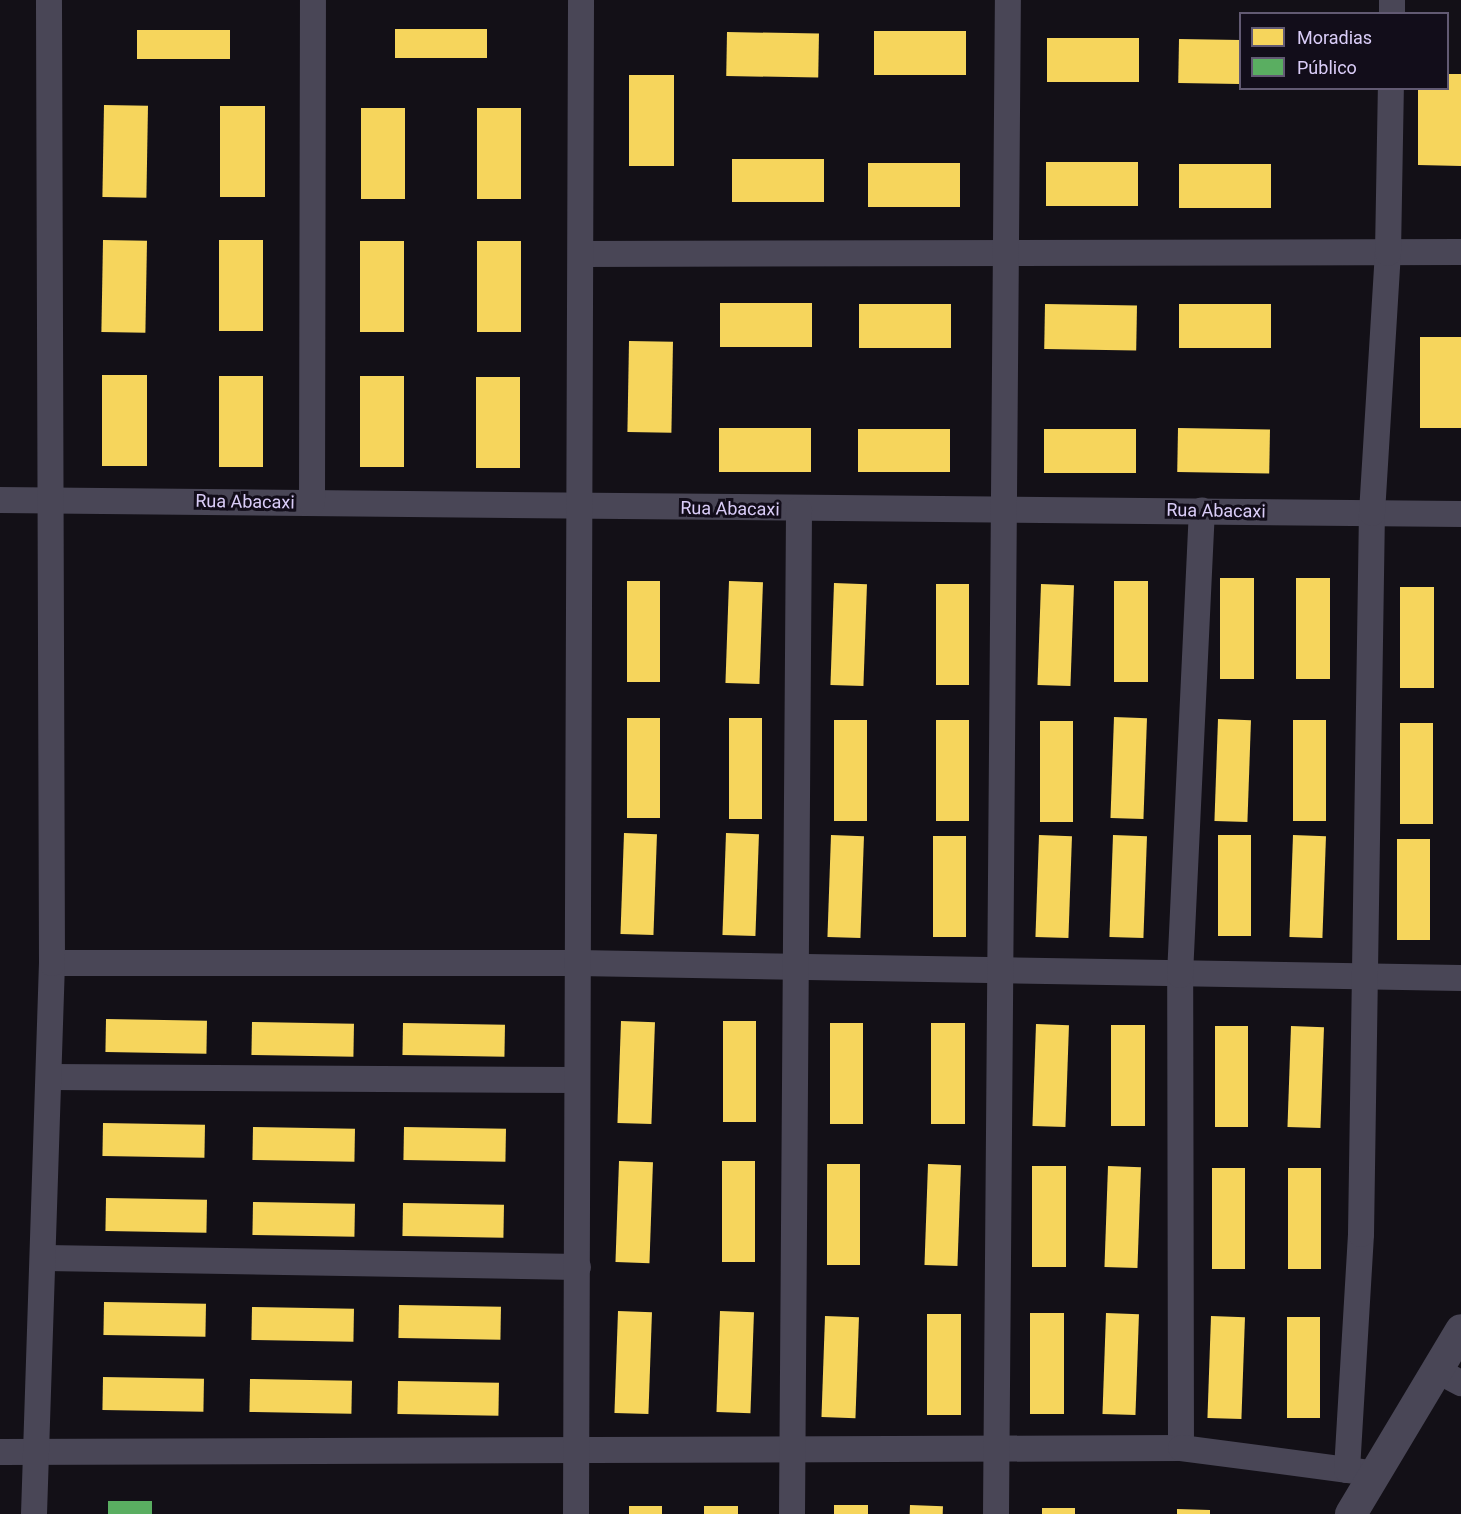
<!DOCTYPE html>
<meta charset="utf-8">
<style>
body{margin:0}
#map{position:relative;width:1461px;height:1514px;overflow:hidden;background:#131017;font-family:Roboto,sans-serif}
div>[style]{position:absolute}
.homes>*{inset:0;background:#f6d55c;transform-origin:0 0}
.public>*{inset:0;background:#5aae61;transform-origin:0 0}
.minor>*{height:26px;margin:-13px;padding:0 13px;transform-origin:13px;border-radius:13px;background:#494656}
.tertiary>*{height:32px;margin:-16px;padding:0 16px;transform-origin:16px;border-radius:16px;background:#494656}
span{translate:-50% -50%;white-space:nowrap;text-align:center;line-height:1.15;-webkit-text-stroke:6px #120d1a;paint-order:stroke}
.street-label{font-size:18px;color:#dacdf8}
.legend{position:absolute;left:1239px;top:12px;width:210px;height:78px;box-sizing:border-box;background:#120d1a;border:2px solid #625a73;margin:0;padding:8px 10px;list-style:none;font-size:18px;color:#dacdf8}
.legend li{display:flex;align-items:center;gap:12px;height:30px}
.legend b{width:30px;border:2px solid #625a73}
</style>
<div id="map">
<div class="homes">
<div style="left:395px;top:29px;width:92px;height:29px"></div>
<div style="left:137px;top:30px;width:93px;height:29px"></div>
<div style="left:874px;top:31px;width:92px;height:44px"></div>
<div style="left:727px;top:32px;width:92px;height:44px;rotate:1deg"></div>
<div style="left:1047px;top:38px;width:92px;height:44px"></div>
<div style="left:1179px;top:39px;width:61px;height:44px;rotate:1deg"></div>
<div style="clip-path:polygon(1448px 74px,1461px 74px,1461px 166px,1418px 165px,1418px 88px,1448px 88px)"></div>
<div style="left:629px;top:75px;width:45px;height:91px"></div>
<div style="left:104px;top:105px;width:44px;height:92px;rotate:1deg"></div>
<div style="left:220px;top:106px;width:45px;height:91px"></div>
<div style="left:361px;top:108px;width:44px;height:91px"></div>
<div style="left:477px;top:108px;width:44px;height:91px"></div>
<div style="left:732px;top:159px;width:92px;height:43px"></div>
<div style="left:1046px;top:162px;width:92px;height:44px"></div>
<div style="left:868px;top:163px;width:92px;height:44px"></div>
<div style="left:1179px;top:164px;width:92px;height:44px"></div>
<div style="left:103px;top:240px;width:44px;height:92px;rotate:1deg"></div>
<div style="left:219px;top:240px;width:44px;height:91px"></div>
<div style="left:360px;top:241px;width:44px;height:91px"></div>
<div style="left:477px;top:241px;width:44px;height:91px"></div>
<div style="left:720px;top:303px;width:92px;height:44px"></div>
<div style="left:859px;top:304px;width:92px;height:44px"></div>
<div style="left:1045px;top:304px;width:92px;height:45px;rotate:1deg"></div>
<div style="left:1179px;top:304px;width:92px;height:44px"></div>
<div style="left:1420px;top:337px;width:41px;height:91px"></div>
<div style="left:629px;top:341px;width:44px;height:91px;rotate:1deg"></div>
<div style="left:102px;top:375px;width:45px;height:91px"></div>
<div style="left:219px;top:376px;width:44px;height:91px"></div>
<div style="left:360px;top:376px;width:44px;height:91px"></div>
<div style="left:476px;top:377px;width:44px;height:91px"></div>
<div style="left:719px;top:428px;width:92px;height:44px"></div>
<div style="left:1178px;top:428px;width:92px;height:44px;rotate:1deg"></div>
<div style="left:858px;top:429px;width:92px;height:43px"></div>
<div style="left:1044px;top:429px;width:92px;height:44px"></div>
<div style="left:1220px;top:578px;width:34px;height:101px"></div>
<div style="left:1296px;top:578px;width:34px;height:101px"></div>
<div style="left:627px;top:581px;width:33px;height:101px"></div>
<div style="left:729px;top:581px;width:34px;height:102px;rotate:2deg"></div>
<div style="left:1114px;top:581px;width:34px;height:101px"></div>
<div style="left:834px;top:583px;width:33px;height:102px;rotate:2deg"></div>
<div style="left:936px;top:584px;width:33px;height:101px"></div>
<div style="left:1041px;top:584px;width:33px;height:101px;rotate:2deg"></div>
<div style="left:1400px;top:587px;width:34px;height:101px"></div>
<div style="left:1114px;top:717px;width:33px;height:101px;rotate:2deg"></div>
<div style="left:627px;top:718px;width:33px;height:100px"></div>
<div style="left:729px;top:718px;width:33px;height:101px"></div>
<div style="left:1218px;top:719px;width:33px;height:102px;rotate:2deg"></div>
<div style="left:834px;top:720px;width:33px;height:101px"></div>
<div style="left:936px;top:720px;width:33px;height:101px"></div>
<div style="left:1293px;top:720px;width:33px;height:101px"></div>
<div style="left:1040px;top:721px;width:33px;height:101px"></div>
<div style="left:1400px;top:723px;width:33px;height:101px"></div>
<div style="left:624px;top:833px;width:33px;height:101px;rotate:2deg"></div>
<div style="left:726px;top:833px;width:33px;height:102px;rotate:2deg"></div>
<div style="left:831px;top:835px;width:33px;height:102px;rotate:2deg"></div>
<div style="left:1039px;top:835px;width:33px;height:102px;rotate:2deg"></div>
<div style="left:1113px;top:835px;width:34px;height:102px;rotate:2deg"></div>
<div style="left:1218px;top:835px;width:33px;height:101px"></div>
<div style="left:1293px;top:835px;width:33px;height:102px;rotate:2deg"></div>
<div style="left:933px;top:836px;width:33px;height:101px"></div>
<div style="left:1397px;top:839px;width:33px;height:101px"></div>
<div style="left:106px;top:1019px;width:101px;height:33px;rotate:1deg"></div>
<div style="left:621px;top:1021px;width:34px;height:102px;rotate:2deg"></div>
<div style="left:723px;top:1021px;width:33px;height:101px"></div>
<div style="left:252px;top:1022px;width:102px;height:33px;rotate:1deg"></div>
<div style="left:403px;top:1023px;width:102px;height:32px;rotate:1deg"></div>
<div style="left:830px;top:1023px;width:33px;height:101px"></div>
<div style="left:931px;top:1023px;width:34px;height:101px"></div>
<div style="left:1036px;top:1024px;width:33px;height:102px;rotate:2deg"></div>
<div style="left:1111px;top:1025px;width:34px;height:101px"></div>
<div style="left:1215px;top:1026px;width:33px;height:101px"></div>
<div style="left:1291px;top:1026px;width:33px;height:101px;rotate:2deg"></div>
<div style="left:103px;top:1123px;width:102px;height:33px;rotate:1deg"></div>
<div style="left:253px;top:1127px;width:102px;height:33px;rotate:1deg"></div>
<div style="left:404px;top:1127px;width:102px;height:33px;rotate:1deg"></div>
<div style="left:619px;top:1161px;width:34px;height:101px;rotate:2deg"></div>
<div style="left:722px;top:1161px;width:33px;height:101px"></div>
<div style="left:827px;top:1164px;width:33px;height:101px"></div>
<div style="left:928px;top:1164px;width:33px;height:101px;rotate:2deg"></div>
<div style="left:1032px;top:1166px;width:34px;height:101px"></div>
<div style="left:1108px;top:1166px;width:33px;height:101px;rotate:2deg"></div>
<div style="left:1212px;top:1168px;width:33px;height:101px"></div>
<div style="left:1288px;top:1168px;width:33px;height:101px"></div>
<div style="left:106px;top:1198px;width:101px;height:33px;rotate:1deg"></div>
<div style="left:253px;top:1202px;width:102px;height:33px;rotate:1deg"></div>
<div style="left:403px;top:1203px;width:101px;height:33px;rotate:1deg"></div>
<div style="left:104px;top:1302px;width:102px;height:33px;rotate:1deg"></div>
<div style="left:399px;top:1305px;width:102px;height:33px;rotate:1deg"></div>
<div style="left:252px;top:1307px;width:102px;height:33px;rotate:1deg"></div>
<div style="left:618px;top:1311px;width:34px;height:102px;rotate:2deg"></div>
<div style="left:720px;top:1311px;width:34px;height:101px;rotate:2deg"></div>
<div style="left:1030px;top:1313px;width:34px;height:101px"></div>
<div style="left:1106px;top:1313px;width:33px;height:101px;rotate:2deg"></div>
<div style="left:927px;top:1314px;width:34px;height:101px"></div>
<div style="left:825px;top:1316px;width:34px;height:101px;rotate:2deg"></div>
<div style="left:1211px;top:1316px;width:34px;height:102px;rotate:2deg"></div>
<div style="left:1287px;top:1317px;width:33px;height:101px"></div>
<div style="left:103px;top:1377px;width:101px;height:33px;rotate:1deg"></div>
<div style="left:250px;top:1379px;width:102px;height:33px;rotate:1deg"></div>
<div style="left:398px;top:1381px;width:101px;height:33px;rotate:1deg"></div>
<div style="left:834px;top:1505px;width:34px;height:9px"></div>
<div style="left:910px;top:1505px;width:33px;height:9px;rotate:2deg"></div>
<div style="left:629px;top:1506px;width:33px;height:8px"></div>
<div style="left:704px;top:1506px;width:34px;height:8px"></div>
<div style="left:1042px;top:1508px;width:33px;height:6px"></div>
<div style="clip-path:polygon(1177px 1509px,1210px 1510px,1210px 1514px,1177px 1514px)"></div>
</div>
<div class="public">
<div style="left:108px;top:1501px;width:44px;height:13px"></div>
</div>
<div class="minor">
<div style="left:1392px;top:14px;width:14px;rotate:-90deg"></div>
<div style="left:582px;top:254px;width:879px;rotate:-0.13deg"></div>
<div style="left:0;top:500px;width:1461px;rotate:0.55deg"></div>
<div style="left:312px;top:503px;width:503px;rotate:-89.89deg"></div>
<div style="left:52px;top:963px;width:525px"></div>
<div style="left:577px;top:963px;width:884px;rotate:0.97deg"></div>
<div style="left:51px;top:1077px;width:523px;rotate:0.33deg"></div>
<div style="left:46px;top:1258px;width:532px;rotate:0.97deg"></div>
<div style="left:1440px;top:1372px;width:24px;rotate:28deg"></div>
<div style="left:1181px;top:1448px;width:473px;rotate:-90.1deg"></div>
<div style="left:1180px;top:975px;width:465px;rotate:-87.3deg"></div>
<div style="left:0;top:1452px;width:1181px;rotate:-0.19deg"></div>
<div style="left:1181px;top:1448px;width:184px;rotate:7.5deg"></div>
<div style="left:1347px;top:1470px;width:236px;rotate:-86.6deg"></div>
<div style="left:1361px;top:1234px;width:721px;rotate:-89.13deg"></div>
<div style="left:1372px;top:513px;width:260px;rotate:-86.5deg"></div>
<div style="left:1388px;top:253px;width:165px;rotate:-89deg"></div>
<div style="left:34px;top:1514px;width:551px;rotate:-88.13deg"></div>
<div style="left:52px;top:963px;width:963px;rotate:-90.18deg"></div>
<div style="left:576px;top:1514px;width:1514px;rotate:-89.81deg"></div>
<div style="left:792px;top:1514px;width:1004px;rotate:-89.6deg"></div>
<div style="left:996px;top:1514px;width:1514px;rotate:-89.55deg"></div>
</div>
<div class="tertiary">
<div style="left:1351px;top:1514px;width:214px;rotate:-59.1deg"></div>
</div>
<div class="street-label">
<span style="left:245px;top:502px;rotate:1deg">Rua Abacaxi</span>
<span style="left:730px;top:509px;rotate:1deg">Rua Abacaxi</span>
<span style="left:1216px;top:511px;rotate:1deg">Rua Abacaxi</span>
</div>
<ul class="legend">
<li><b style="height:16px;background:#f6d55c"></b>Moradias</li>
<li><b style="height:16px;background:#5aae61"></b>Público</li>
</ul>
</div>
